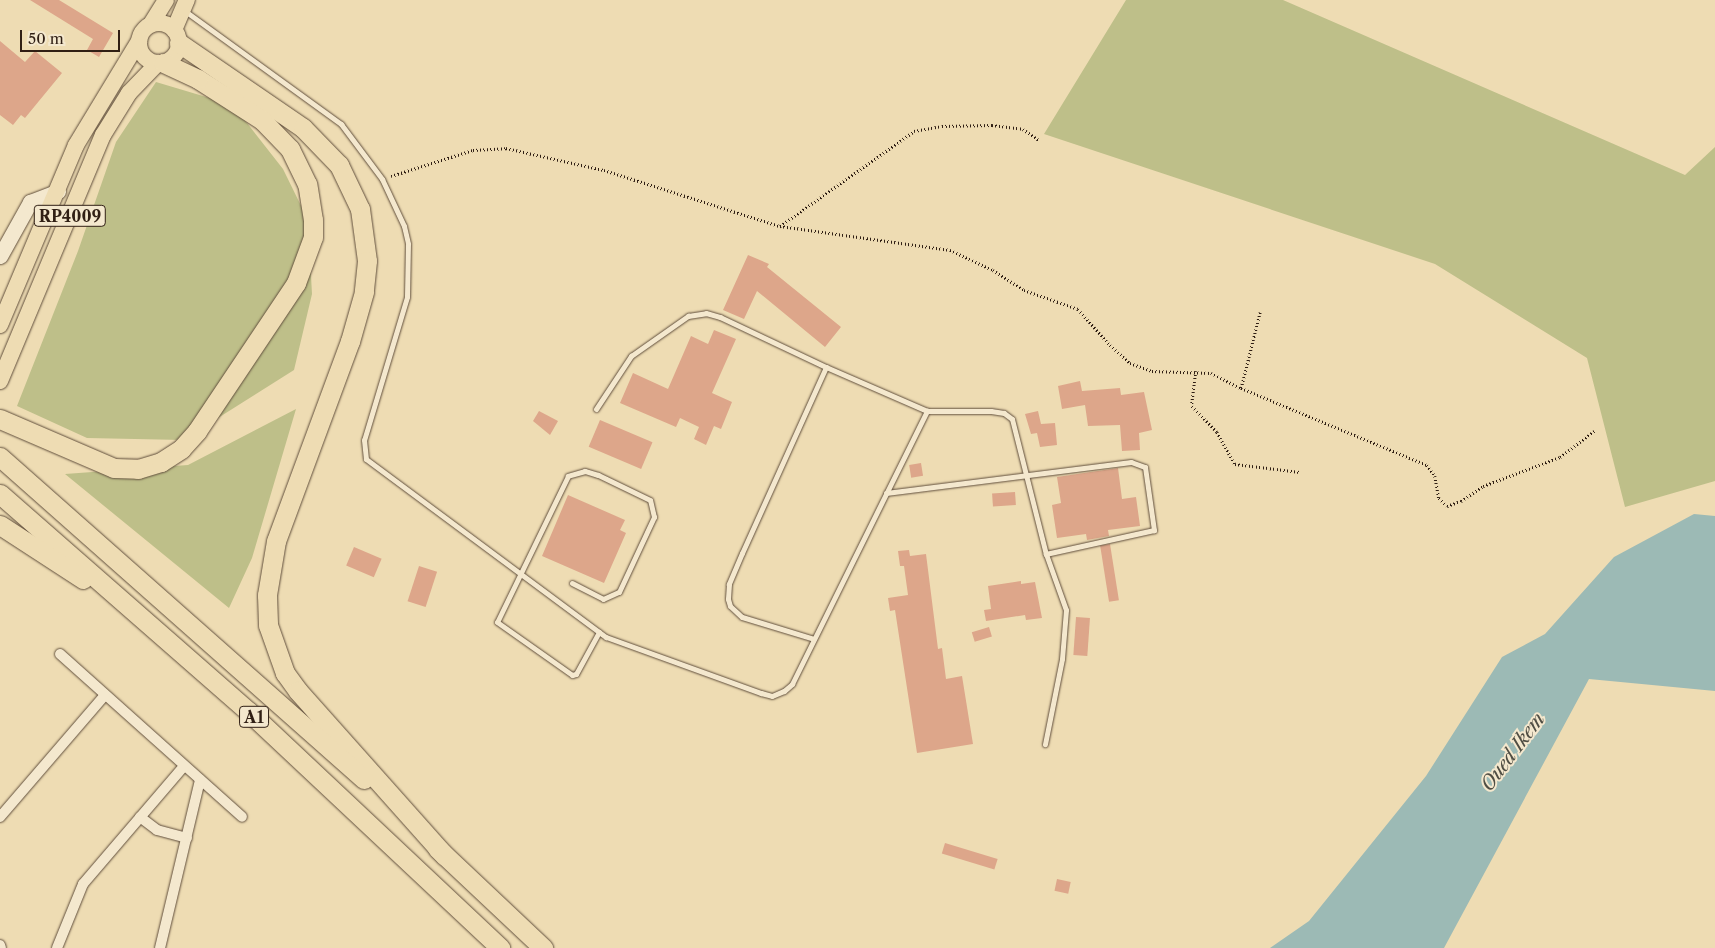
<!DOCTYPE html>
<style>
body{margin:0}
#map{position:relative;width:1715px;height:948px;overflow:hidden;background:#eedcb3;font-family:"Libre Caslon Text",serif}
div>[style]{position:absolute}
.green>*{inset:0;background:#bebf89}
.water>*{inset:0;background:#9cbab5}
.building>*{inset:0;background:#dda68a;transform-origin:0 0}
.path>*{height:2.5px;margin-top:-1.25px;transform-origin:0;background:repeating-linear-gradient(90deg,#301f14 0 1px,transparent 0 3.5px)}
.roads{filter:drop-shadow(0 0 1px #604e3c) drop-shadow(0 0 1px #604e3c)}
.lane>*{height:5px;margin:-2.5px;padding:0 2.5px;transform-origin:2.5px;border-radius:2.5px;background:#f4e8ce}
.street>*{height:10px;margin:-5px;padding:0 5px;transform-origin:5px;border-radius:5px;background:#f4e8ce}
.secondary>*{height:15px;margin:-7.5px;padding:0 7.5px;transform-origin:7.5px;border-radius:7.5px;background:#f4e8ce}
.primary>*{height:16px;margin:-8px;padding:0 8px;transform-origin:8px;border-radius:8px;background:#eedcb3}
.primary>.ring{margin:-8px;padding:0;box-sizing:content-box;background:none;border:16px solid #eedcb3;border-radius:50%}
.highway>*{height:19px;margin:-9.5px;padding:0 9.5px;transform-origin:9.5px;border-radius:9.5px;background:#eedcb3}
span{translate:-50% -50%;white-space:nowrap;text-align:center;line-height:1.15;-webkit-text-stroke:4px #f4e8ce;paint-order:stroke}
.shield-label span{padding:1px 4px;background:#f4e8ce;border:1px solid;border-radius:4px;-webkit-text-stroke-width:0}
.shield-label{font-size:16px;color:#301f14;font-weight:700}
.water-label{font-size:19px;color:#504e44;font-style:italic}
.scale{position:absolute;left:20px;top:30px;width:100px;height:22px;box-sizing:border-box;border:2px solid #301f14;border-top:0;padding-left:6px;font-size:15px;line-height:18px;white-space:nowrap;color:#301f14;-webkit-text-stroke:4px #f4e8ce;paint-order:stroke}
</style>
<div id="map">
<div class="green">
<div style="clip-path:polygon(1126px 0,1283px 0,1685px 175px,1715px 147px,1715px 481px,1625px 507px,1587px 358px,1435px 264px,1044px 134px)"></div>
<div style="clip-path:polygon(156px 82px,233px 105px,283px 169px,308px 220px,312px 294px,294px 370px,183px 440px,87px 438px,17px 406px,78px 251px,116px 142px)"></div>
<div style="clip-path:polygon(296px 409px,252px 558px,229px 608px,65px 474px,188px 465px)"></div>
</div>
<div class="water">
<div style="clip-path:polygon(1694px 514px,1715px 516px,1715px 691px,1589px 679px,1444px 948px,1270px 948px,1309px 921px,1426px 776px,1502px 657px,1545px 634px,1614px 557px)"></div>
</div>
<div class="building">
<div style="clip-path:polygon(30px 0,59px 0,113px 33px,99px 57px,87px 50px,93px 39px)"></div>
<div style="clip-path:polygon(0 41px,25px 62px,35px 51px,62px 73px,25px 118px,21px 115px,13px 125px,0 115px)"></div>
<div style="clip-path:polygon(748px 255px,769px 264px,767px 267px,841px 327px,825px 347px,757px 291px,744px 319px,723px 310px)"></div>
<div style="clip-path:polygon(714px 330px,736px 339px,712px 393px,732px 402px,721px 429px,714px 426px,706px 445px,694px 439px,699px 427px,680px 418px,676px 427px,620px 403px,633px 373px,668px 389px,691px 336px,708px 344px)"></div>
<div style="clip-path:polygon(1080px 381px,1082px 391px,1120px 388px,1121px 395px,1144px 392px,1152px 430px,1139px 433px,1140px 450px,1122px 451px,1120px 425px,1088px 426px,1085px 405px,1062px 409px,1058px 386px)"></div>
<div style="clip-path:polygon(539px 411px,558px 421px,550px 435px,533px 421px)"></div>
<div style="clip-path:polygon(1038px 411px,1041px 424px,1055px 423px,1057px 445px,1040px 447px,1037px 433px,1031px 434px,1025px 414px)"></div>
<div style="left:600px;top:420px;width:57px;height:29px;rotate:23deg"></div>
<div style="left:921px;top:463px;width:13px;height:12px;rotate:81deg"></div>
<div style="clip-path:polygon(1118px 468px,1122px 499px,1136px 497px,1140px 526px,1108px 530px,1109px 536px,1087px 540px,1086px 534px,1057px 538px,1052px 505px,1061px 503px,1057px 477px)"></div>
<div style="left:1015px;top:492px;width:13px;height:23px;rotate:86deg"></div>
<div style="clip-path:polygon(568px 495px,625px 520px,620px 530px,626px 533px,604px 583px,542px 556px)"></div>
<div style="left:1110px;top:544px;width:57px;height:10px;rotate:81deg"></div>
<div style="left:354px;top:547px;width:30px;height:20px;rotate:23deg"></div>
<div style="clip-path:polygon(909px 550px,910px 556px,926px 554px,938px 649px,942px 648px,946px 679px,962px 676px,973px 744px,917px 753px,895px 610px,890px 611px,888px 598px,908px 595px,904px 566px,900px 566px,898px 551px)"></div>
<div style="left:419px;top:566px;width:19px;height:37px;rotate:18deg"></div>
<div style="clip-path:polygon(1021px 581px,1021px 584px,1035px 582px,1042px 618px,1026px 620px,1025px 615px,986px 621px,984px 610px,991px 609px,988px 586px)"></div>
<div style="left:1076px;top:617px;width:14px;height:38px;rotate:4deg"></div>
<div style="left:989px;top:627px;width:10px;height:18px;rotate:73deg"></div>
<div style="left:945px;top:843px;width:55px;height:11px;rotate:17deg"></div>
<div style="left:1057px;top:879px;width:14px;height:12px;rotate:12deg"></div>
</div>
<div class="path">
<div style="left:391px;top:176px;width:86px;rotate:-17.6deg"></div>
<div style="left:473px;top:150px;width:33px;rotate:-3deg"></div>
<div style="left:506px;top:148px;width:100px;rotate:12.7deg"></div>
<div style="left:604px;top:170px;width:185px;rotate:17.7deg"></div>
<div style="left:780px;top:226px;width:172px;rotate:8deg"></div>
<div style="left:950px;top:250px;width:47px;rotate:24.9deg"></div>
<div style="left:993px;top:270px;width:37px;rotate:33deg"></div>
<div style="left:1024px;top:290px;width:57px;rotate:19.4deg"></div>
<div style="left:1078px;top:309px;width:48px;rotate:48.4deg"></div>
<div style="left:1110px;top:345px;width:27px;rotate:42deg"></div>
<div style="left:1130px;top:363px;width:23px;rotate:20deg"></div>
<div style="left:1152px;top:371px;width:59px;rotate:1.9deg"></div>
<div style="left:1211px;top:373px;width:34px;rotate:27deg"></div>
<div style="left:1241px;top:388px;width:201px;rotate:22.5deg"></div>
<div style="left:1427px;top:465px;width:14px;rotate:54deg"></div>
<div style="left:1435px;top:476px;width:22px;rotate:80deg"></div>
<div style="left:1439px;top:498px;width:11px;rotate:45deg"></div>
<div style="left:1447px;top:506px;width:15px;rotate:-20deg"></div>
<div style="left:1461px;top:501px;width:27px;rotate:-34deg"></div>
<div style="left:1483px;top:486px;width:82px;rotate:-20.6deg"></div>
<div style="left:1560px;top:457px;width:43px;rotate:-37.4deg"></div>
<div style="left:780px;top:226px;width:164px;rotate:-35.3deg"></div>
<div style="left:914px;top:131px;width:28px;rotate:-10deg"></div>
<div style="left:942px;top:126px;width:50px;rotate:-1.1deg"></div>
<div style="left:992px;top:125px;width:31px;rotate:7deg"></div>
<div style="left:1023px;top:129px;width:19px;rotate:35deg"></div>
<div style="left:1196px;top:371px;width:35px;rotate:97deg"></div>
<div style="left:1192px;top:406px;width:36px;rotate:46deg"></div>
<div style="left:1217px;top:432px;width:37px;rotate:61deg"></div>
<div style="left:1235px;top:464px;width:65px;rotate:7deg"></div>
<div style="left:1241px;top:388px;width:78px;rotate:-76deg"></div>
</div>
<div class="roads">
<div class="lane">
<div style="left:185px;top:11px;width:193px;rotate:35.9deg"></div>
<div style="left:341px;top:124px;width:69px;rotate:53.3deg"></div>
<div style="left:382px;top:179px;width:52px;rotate:64.9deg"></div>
<div style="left:404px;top:226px;width:18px;rotate:77deg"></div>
<div style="left:408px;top:244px;width:53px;rotate:91.1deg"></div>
<div style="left:407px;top:297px;width:149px;rotate:106.7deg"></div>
<div style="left:364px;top:440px;width:19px;rotate:84deg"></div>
<div style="left:366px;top:459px;width:299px;rotate:36.6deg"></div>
<div style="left:606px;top:637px;width:165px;rotate:19.9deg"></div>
<div style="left:761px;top:693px;width:11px;rotate:15deg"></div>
<div style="left:772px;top:696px;width:13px;rotate:-23deg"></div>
<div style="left:784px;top:691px;width:11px;rotate:-41deg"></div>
<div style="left:792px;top:684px;width:305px;rotate:-63.7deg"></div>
<div style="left:826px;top:367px;width:110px;rotate:23.5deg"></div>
<div style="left:927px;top:411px;width:64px"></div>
<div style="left:991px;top:411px;width:13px;rotate:9deg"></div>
<div style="left:1004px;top:413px;width:10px;rotate:37deg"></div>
<div style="left:1012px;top:419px;width:139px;rotate:75.9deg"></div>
<div style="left:1046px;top:554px;width:59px;rotate:70.3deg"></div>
<div style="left:1066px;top:610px;width:49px;rotate:94.7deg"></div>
<div style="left:1062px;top:659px;width:87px;rotate:101.3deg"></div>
<div style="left:596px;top:409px;width:64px;rotate:-56.6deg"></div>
<div style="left:631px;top:356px;width:70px;rotate:-35.1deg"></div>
<div style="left:688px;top:316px;width:18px;rotate:-9deg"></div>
<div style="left:706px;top:313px;width:15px;rotate:16deg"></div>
<div style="left:720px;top:317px;width:117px;rotate:25.3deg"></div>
<div style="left:826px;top:367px;width:204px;rotate:114.3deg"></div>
<div style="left:742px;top:553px;width:34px;rotate:113deg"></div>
<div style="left:729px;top:584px;width:15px;rotate:94deg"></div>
<div style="left:728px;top:599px;width:7px;rotate:74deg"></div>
<div style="left:730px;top:606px;width:16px;rotate:43deg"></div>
<div style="left:742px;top:617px;width:75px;rotate:17deg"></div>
<div style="left:886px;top:493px;width:247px;rotate:-7.2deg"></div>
<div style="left:1131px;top:462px;width:15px;rotate:20deg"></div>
<div style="left:1145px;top:467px;width:64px;rotate:81.9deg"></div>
<div style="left:1154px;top:530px;width:111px;rotate:167.5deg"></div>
<div style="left:572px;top:583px;width:35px;rotate:27deg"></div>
<div style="left:603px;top:599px;width:17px;rotate:-24deg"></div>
<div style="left:619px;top:592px;width:83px;rotate:-65deg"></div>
<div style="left:654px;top:517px;width:17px;rotate:-103deg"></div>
<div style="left:650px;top:500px;width:58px;rotate:-154.3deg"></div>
<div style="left:598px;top:475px;width:14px;rotate:-163deg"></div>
<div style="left:585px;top:471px;width:18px;rotate:164deg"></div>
<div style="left:568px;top:476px;width:162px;rotate:115.9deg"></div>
<div style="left:497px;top:622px;width:92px;rotate:35.2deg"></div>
<div style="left:572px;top:675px;width:4px;rotate:-14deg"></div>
<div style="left:576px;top:674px;width:48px;rotate:-61.3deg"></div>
</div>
<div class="street">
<div style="left:60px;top:654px;width:244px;rotate:41.8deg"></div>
<div style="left:0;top:817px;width:161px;rotate:-49.3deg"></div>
<div style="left:140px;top:817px;width:21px;rotate:37deg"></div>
<div style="left:157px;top:830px;width:31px;rotate:15deg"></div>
<div style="left:0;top:945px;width:3px;rotate:72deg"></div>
<div style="left:57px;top:948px;width:69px;rotate:-67.9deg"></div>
<div style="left:83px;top:884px;width:155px;rotate:-49.4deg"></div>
<div style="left:160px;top:948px;width:173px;rotate:-76.6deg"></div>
</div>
<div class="secondary">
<div style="left:0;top:256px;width:62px;rotate:-60.9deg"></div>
<div style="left:30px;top:202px;width:30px;rotate:-21deg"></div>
</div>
<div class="primary">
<div class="ring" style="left:139px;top:23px;width:24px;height:24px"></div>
<div style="left:151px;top:24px;width:28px;rotate:-58deg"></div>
<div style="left:174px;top:30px;width:33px;rotate:-67deg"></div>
<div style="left:0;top:325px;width:195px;rotate:-67.1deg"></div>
<div style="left:76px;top:145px;width:122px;rotate:-58.8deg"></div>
<div style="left:0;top:381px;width:267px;rotate:-67.3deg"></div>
<div style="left:103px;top:135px;width:49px;rotate:-58.2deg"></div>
<div style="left:129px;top:93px;width:42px;rotate:-46deg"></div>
</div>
<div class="highway">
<div style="left:179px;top:43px;width:150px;rotate:34.4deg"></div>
<div style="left:303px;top:128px;width:52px;rotate:45.8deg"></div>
<div style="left:339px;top:165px;width:49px;rotate:64.5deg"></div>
<div style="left:360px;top:209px;width:52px;rotate:82.3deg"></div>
<div style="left:367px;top:261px;width:31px;rotate:96deg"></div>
<div style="left:364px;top:292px;width:51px;rotate:105.9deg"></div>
<div style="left:350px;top:341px;width:213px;rotate:110.3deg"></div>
<div style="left:276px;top:541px;width:55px;rotate:99.5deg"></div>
<div style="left:267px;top:595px;width:30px;rotate:88deg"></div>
<div style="left:268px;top:625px;width:51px;rotate:70.5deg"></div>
<div style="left:285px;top:673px;width:22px;rotate:54deg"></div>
<div style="left:298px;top:691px;width:221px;rotate:48.3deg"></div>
<div style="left:0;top:419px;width:124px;rotate:23.3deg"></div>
<div style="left:114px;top:468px;width:24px;rotate:2deg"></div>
<div style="left:138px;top:469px;width:24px;rotate:-17deg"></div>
<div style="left:161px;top:462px;width:24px;rotate:-33deg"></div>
<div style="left:181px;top:449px;width:24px;rotate:-48deg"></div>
<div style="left:197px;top:431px;width:178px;rotate:-56.2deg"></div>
<div style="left:296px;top:283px;width:49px;rotate:-69.7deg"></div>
<div style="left:313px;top:237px;width:17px;rotate:-90deg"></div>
<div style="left:313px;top:220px;width:36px;rotate:-99deg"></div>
<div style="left:307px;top:184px;width:39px;rotate:-116deg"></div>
<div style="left:290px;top:149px;width:40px;rotate:-134deg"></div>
<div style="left:262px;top:120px;width:76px;rotate:-147.4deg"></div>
<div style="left:198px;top:79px;width:38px;rotate:-155deg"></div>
<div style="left:0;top:457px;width:486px;rotate:41.5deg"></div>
<div style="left:0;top:494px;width:330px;rotate:41.2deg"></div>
<div style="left:248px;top:711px;width:346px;rotate:43.2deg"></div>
<div style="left:0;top:525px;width:99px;rotate:33deg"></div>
<div style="left:437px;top:848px;width:146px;rotate:43.3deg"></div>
</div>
</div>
<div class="shield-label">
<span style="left:70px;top:216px">RP4009</span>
<span style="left:254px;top:717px">A1</span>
</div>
<div class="water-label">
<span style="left:1513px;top:752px;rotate:-53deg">Oued Ikem</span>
</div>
<div class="scale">50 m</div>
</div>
